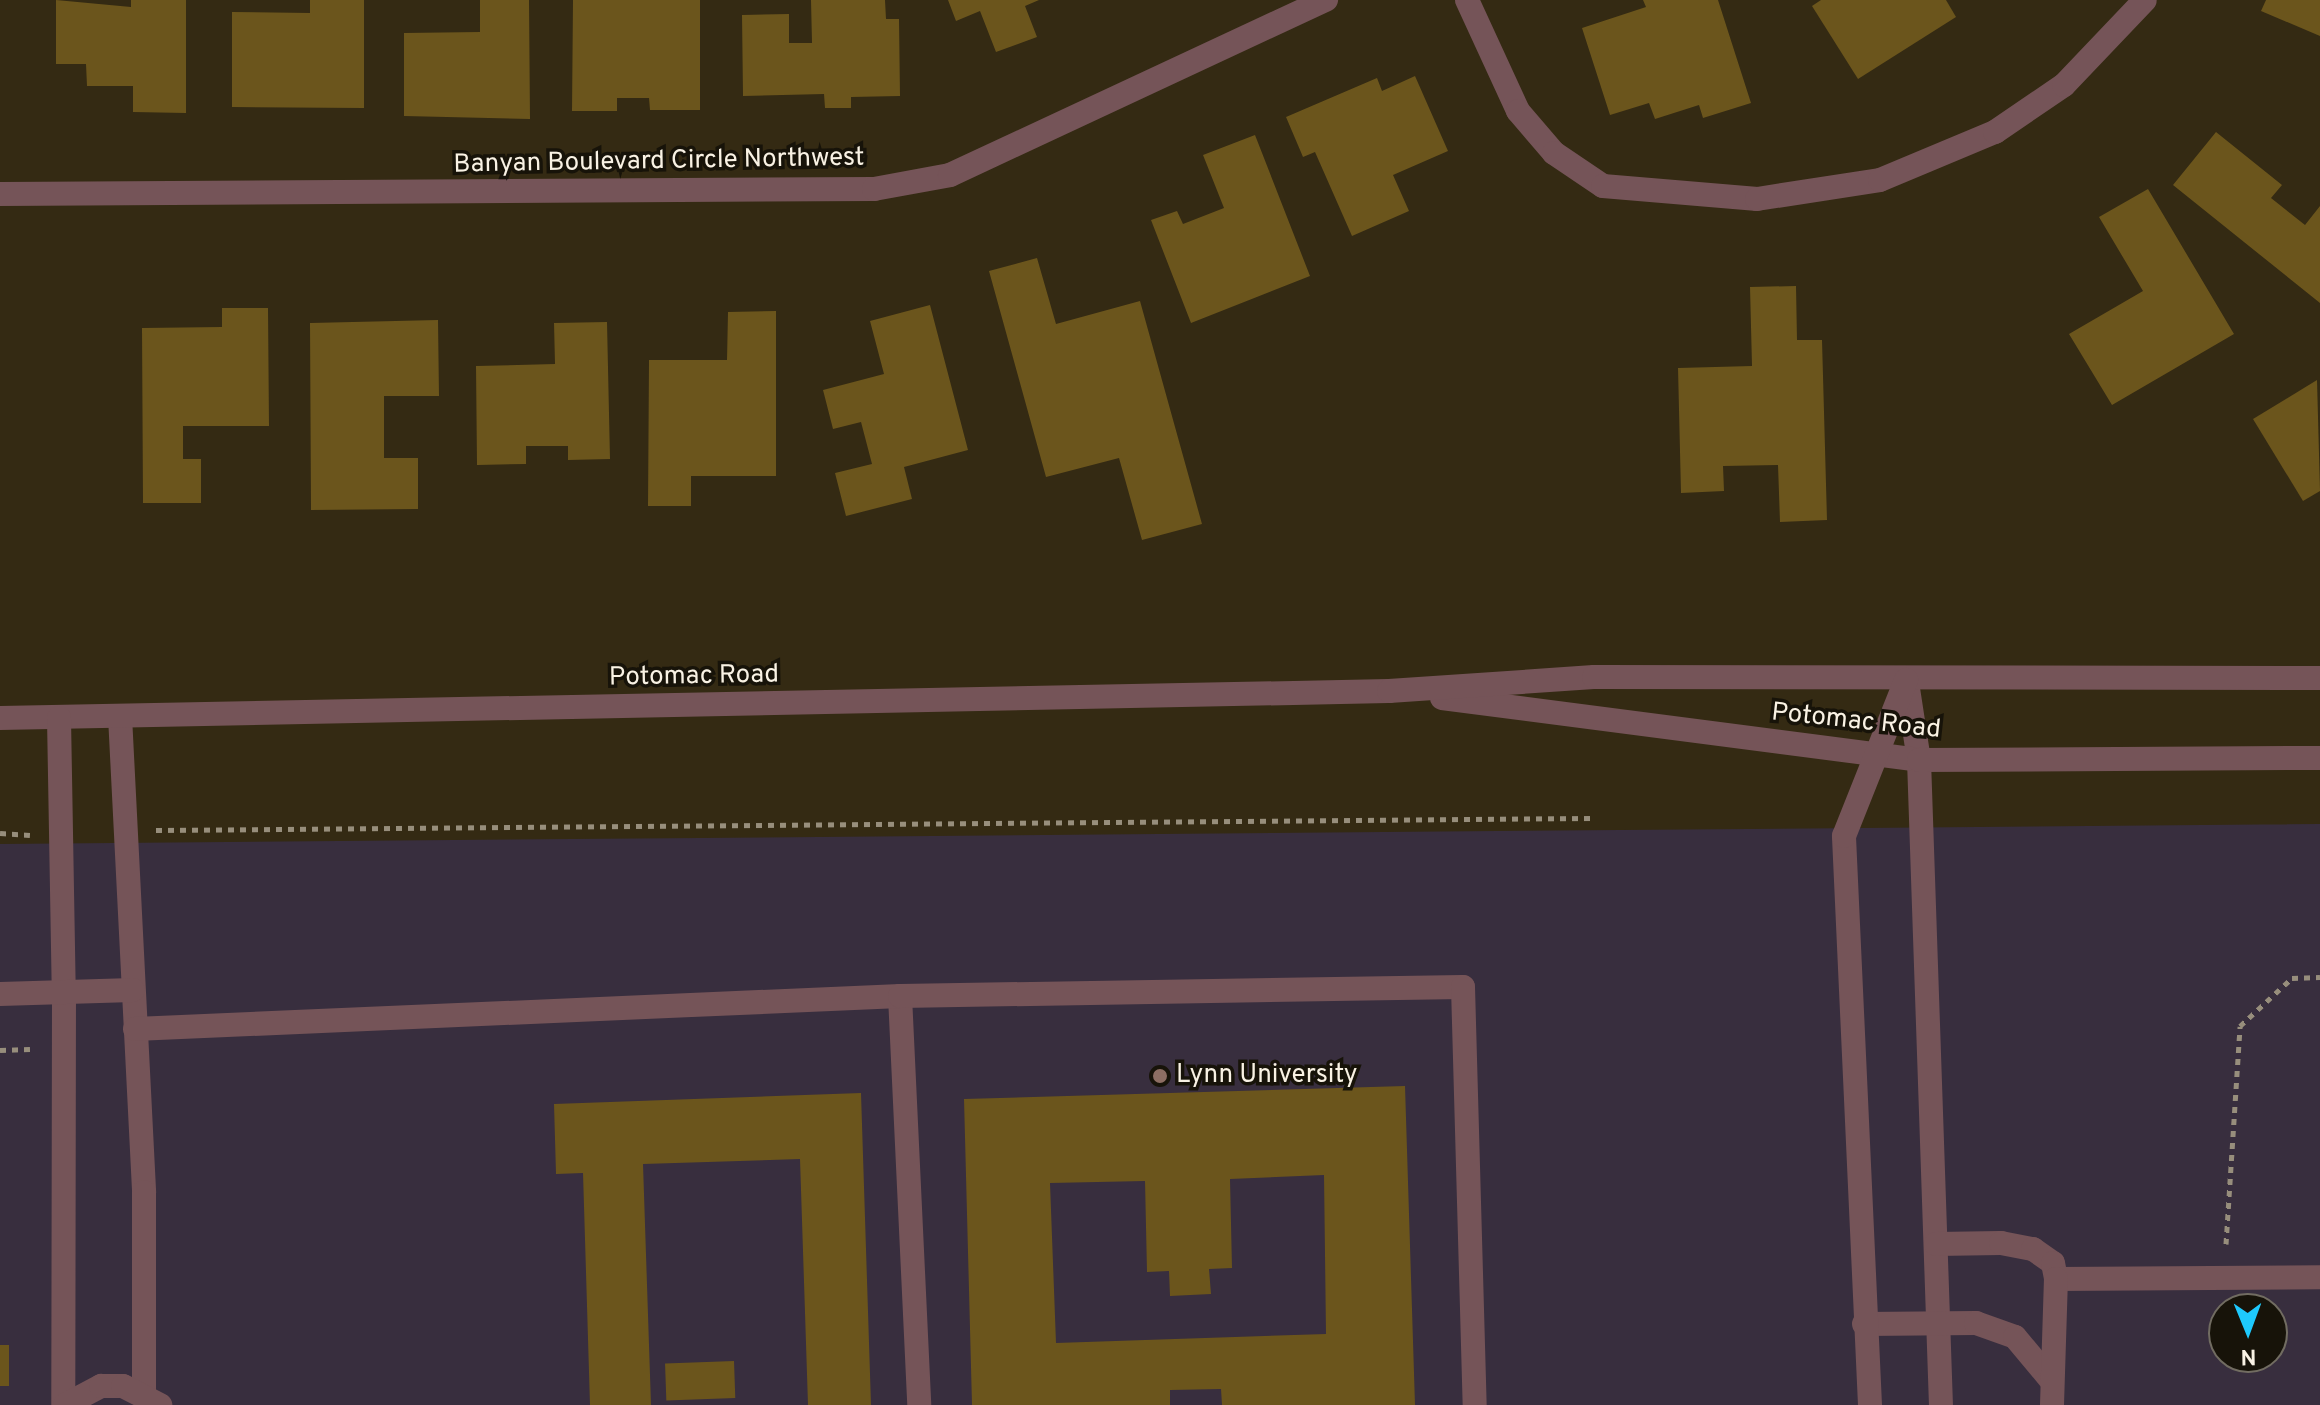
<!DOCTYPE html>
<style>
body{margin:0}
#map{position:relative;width:2320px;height:1405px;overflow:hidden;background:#342a13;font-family:Overpass,sans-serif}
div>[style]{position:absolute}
.education>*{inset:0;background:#382e3e}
.building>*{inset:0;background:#6b551c;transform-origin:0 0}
.path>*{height:5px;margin-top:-2.5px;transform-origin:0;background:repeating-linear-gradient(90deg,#978e7c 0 6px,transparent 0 12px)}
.minor>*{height:24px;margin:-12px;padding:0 12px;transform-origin:12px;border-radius:12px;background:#755458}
.dots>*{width:22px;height:22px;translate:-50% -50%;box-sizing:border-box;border:4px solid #171309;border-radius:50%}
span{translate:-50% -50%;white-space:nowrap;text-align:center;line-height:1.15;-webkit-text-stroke:7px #171309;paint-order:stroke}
.street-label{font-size:26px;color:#f9f2e4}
.poi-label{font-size:26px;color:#f9f2e4}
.left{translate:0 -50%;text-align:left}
.north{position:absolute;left:2208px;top:1293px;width:80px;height:80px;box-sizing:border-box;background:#171309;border:2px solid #716c61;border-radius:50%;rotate:179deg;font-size:22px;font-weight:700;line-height:32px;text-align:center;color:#f9f2e4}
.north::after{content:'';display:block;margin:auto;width:28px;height:36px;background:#1ec9fd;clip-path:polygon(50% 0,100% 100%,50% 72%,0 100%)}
</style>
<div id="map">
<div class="education">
<div style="clip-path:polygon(evenodd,2320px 824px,2320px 1405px,0 1405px,0 844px,2320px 824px,2224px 1309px,2272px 1309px,2272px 1357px,2224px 1357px,2224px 1309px)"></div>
</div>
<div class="building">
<div style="clip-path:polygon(56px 0,131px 7px,131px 0,186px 0,186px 113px,133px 112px,133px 86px,87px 86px,86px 64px,56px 64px)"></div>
<div style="clip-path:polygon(310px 0,364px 0,364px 108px,232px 107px,232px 12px,310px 13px)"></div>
<div style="clip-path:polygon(480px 0,529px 0,530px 119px,404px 116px,404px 33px,480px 32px)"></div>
<div style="clip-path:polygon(573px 0,700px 0,700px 110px,650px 110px,649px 98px,617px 98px,617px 111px,572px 111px)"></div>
<div style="clip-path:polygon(811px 0,885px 0,886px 19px,899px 19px,900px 96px,851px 97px,851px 108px,825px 108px,824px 94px,743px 96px,742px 15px,789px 14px,789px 43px,812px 43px)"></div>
<div style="clip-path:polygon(948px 0,1039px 0,1025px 6px,1037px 37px,996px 52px,980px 11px,956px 21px)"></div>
<div style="clip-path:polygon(1643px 0,1718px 0,1751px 103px,1703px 118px,1699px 105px,1655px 119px,1649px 103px,1610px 115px,1582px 28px,1646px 7px)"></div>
<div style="clip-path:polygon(1821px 0,1946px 0,1956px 17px,1858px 79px,1812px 6px)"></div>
<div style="clip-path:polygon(2266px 0,2320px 0,2320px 36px,2261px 11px)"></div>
<div style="clip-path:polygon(1415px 76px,1448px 151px,1393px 175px,1409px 211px,1352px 236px,1315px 152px,1303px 157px,1286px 117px,1377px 78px,1382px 91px)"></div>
<div style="clip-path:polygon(2216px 132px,2282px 185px,2271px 198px,2305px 225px,2320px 206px,2320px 303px,2173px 185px)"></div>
<div style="clip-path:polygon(1255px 135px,1310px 276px,1191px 323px,1151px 220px,1177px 211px,1183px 224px,1224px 208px,1203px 155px)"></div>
<div style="clip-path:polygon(2148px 189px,2234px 334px,2112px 405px,2069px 334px,2143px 291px,2099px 217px)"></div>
<div style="clip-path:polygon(1037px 258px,1056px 324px,1140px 301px,1202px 524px,1142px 540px,1119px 458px,1046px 477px,989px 271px)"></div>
<div style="clip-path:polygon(1796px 286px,1797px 340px,1822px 340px,1827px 520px,1780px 522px,1778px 465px,1723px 466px,1724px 491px,1681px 493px,1678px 368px,1752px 366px,1750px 287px)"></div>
<div style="clip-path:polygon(930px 305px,968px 450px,904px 467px,912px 499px,846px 516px,835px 473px,872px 464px,861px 422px,833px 429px,823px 390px,884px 374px,870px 321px)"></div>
<div style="clip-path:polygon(222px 308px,268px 308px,269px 426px,183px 426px,183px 459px,201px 459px,201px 503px,143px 503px,142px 328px,222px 327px)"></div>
<div style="clip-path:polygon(776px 311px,776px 476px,691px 476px,691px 506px,648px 506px,649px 360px,727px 360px,728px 312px)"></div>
<div style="clip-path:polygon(438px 320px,439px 396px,384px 396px,384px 458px,418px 458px,418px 509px,311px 510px,310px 323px)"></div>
<div style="clip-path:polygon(607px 322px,610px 459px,568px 460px,568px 446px,526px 446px,526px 464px,477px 465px,476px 366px,555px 364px,554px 323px)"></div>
<div style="clip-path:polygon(2317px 380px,2320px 491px,2303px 501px,2253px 419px)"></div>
<div style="clip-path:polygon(evenodd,1405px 1086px,1415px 1405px,1222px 1405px,1221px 1389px,1170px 1390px,1170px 1405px,972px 1405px,964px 1099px,1405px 1086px,1324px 1175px,1326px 1334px,1056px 1343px,1050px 1183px,1145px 1181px,1147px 1272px,1169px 1271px,1170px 1296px,1211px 1294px,1209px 1269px,1232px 1268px,1230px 1179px,1324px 1175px)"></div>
<div style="clip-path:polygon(861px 1093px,871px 1405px,808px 1405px,800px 1159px,643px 1164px,651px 1405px,590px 1405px,583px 1173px,556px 1174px,554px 1104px)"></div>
<div style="left:0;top:1345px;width:9px;height:41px"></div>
<div style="left:734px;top:1361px;width:37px;height:69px;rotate:88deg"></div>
</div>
<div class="path">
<div style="left:156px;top:830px;width:1439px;rotate:-0.48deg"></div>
<div style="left:0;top:833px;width:30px;rotate:4deg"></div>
<div style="left:0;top:1050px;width:30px;rotate:-2deg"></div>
<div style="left:2226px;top:1244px;width:218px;rotate:-86.3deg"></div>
<div style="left:2240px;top:1026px;width:71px;rotate:-42.7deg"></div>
<div style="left:2292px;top:978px;width:28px;rotate:-2deg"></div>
</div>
<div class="minor">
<div style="left:1467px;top:0;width:122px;rotate:65.3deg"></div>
<div style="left:1518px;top:111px;width:55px;rotate:49.4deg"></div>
<div style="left:1554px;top:153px;width:59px;rotate:34deg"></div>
<div style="left:1603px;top:186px;width:155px;rotate:4.8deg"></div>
<div style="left:1757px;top:199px;width:124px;rotate:-8.8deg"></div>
<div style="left:1880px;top:180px;width:125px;rotate:-22.7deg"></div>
<div style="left:1995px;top:132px;width:83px;rotate:-34.3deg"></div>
<div style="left:2064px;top:85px;width:117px;rotate:-46.4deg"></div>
<div style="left:0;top:194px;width:874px;rotate:-0.33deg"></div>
<div style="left:874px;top:189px;width:77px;rotate:-10.4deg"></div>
<div style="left:950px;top:175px;width:415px;rotate:-25deg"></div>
<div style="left:1907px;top:682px;width:79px;rotate:81.3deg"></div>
<div style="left:1919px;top:760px;width:645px;rotate:88.05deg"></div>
<div style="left:1442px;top:698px;width:481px;rotate:7.4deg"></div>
<div style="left:1919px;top:760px;width:401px;rotate:-0.3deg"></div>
<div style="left:120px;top:716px;width:477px;rotate:87.1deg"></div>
<div style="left:144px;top:1192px;width:201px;rotate:90deg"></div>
<div style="left:0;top:718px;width:1389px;rotate:-1.11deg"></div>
<div style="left:1389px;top:691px;width:205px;rotate:-3.9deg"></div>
<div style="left:1594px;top:677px;width:726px;rotate:0.08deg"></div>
<div style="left:59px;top:718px;width:275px;rotate:89deg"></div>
<div style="left:64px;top:993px;width:412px;rotate:90.1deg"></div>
<div style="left:0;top:994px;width:133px;rotate:-1.7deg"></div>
<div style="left:900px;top:996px;width:409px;rotate:87.3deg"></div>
<div style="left:135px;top:1029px;width:766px;rotate:-2.47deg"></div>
<div style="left:900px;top:996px;width:563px;rotate:-0.92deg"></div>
<div style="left:1463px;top:987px;width:418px;rotate:88.4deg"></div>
<div style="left:1936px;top:1244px;width:65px;rotate:-0.9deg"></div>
<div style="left:2001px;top:1243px;width:33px;rotate:11deg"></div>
<div style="left:2033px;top:1249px;width:24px;rotate:35deg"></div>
<div style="left:2053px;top:1263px;width:16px;rotate:79deg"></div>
<div style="left:2056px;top:1279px;width:264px;rotate:-0.4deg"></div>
<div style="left:1864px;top:1324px;width:112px;rotate:-0.5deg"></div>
<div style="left:1976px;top:1323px;width:41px;rotate:19.7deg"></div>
<div style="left:2015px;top:1337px;width:56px;rotate:50.1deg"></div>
<div style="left:65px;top:1405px;width:41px;rotate:-27.8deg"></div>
<div style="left:101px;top:1386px;width:22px"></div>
<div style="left:123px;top:1386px;width:42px;rotate:27.2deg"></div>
<div style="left:1870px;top:1405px;width:570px;rotate:-92.62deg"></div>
<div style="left:1844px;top:836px;width:168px;rotate:-68.3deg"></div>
<div style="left:2052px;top:1405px;width:126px;rotate:-88.2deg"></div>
</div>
<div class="dots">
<div style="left:1160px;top:1076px;background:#8d6e63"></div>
</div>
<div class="street-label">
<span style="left:659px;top:162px;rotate:-1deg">Banyan Boulevard Circle Northwest</span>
<span style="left:694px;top:677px;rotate:-1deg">Potomac Road</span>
<span style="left:1856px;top:722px;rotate:6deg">Potomac Road</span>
</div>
<div class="poi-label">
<span class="left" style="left:1176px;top:1076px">Lynn University</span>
</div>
<div class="north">N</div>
</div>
